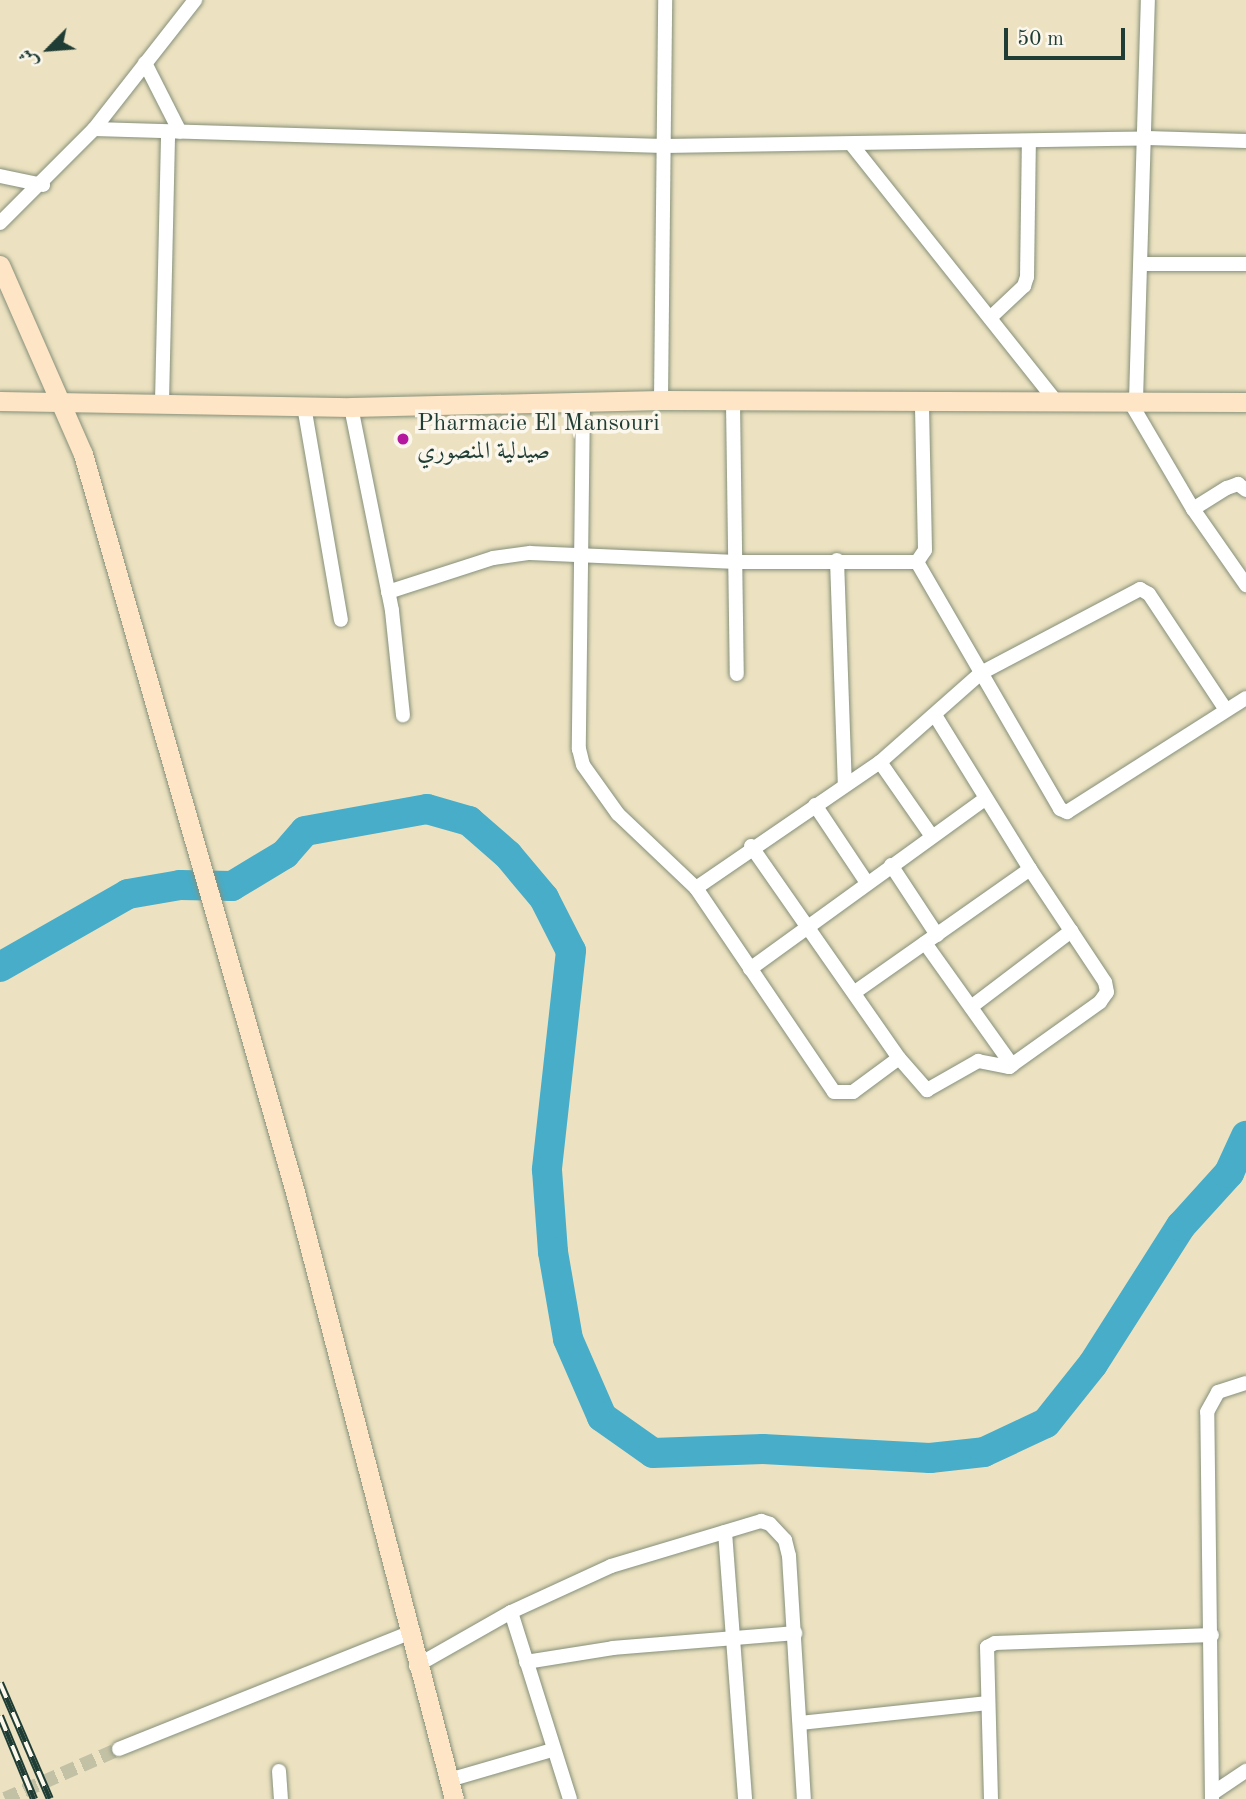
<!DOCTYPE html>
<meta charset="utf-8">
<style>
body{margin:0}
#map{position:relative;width:1246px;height:1799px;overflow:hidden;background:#ece2c1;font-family:"Old Standard TT",Amiri,serif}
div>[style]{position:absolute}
.river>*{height:30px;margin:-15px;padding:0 15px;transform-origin:15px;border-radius:15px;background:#48adc8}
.street-tunnel>*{height:14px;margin-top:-7px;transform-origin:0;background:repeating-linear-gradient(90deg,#c3c1a5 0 14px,transparent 0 21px)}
.roads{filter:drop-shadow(0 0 2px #86907a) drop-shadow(0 0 2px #86907a)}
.street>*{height:14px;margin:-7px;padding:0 7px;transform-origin:7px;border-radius:7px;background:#fff}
.secondary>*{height:19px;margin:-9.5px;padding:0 9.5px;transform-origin:9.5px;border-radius:9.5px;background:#fee5c5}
.rail>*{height:8px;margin-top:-4px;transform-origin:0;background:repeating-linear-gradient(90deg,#fbf7ec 0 16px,#1f3d34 0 32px);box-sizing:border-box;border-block:2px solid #1f3d34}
.dots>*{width:19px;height:19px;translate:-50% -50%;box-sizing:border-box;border:4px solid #fbf7ec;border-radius:50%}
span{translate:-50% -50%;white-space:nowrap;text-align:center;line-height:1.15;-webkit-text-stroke:7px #fbf7ec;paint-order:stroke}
.poi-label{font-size:24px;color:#1f3d34}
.left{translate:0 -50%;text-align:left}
.north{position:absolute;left:14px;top:14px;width:70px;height:70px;-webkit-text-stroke:5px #fbf7ec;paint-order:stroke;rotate:245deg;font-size:19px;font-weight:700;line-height:28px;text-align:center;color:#1f3d34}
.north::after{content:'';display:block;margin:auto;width:24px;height:32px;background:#1f3d34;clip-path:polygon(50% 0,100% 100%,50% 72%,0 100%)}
.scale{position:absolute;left:1004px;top:28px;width:121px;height:32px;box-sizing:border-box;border:4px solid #1f3d34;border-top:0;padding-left:9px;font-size:21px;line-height:24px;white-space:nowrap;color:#1f3d34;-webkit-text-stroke:5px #fbf7ec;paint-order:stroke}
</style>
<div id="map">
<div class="river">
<div style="left:0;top:967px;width:147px;rotate:-29.7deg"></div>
<div style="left:128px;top:894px;width:53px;rotate:-9.8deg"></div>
<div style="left:180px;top:885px;width:52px;rotate:1.1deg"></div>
<div style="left:232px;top:886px;width:62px;rotate:-31.1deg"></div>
<div style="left:285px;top:854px;width:30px;rotate:-49deg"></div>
<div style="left:305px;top:831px;width:124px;rotate:-10.2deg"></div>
<div style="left:427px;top:809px;width:44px;rotate:15.9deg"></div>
<div style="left:469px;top:821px;width:52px;rotate:41.1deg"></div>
<div style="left:508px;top:855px;width:56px;rotate:50.1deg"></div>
<div style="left:544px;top:898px;width:59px;rotate:63deg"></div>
<div style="left:571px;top:951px;width:220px;rotate:96.3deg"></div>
<div style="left:547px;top:1170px;width:82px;rotate:85.8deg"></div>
<div style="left:553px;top:1252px;width:88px;rotate:80.2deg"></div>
<div style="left:568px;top:1339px;width:85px;rotate:66.4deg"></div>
<div style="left:602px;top:1417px;width:62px;rotate:35.2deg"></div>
<div style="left:653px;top:1453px;width:110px;rotate:-2.1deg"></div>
<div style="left:763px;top:1449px;width:167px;rotate:3.1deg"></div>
<div style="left:930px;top:1458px;width:54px;rotate:-6.3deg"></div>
<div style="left:984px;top:1452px;width:68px;rotate:-25.1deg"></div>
<div style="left:1046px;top:1423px;width:75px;rotate:-51.5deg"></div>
<div style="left:1093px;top:1364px;width:164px;rotate:-57.5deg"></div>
<div style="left:1181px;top:1226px;width:72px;rotate:-47.8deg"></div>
<div style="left:1229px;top:1173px;width:41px;rotate:-65.3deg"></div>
</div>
<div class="street-tunnel">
<div style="left:5px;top:1799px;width:124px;rotate:-23.7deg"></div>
</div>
<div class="roads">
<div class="street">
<div style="left:145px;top:63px;width:77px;rotate:63.1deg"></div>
<div style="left:94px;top:129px;width:570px;rotate:1.71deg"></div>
<div style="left:664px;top:146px;width:483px;rotate:-0.9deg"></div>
<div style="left:1147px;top:138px;width:99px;rotate:1.7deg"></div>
<div style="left:852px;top:145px;width:326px;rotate:51.5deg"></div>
<div style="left:0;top:176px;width:44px;rotate:11.8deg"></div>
<div style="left:0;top:223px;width:133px;rotate:-45deg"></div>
<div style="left:94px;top:129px;width:164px;rotate:-51.9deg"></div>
<div style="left:1142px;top:264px;width:104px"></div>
<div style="left:990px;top:318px;width:47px;rotate:-43.3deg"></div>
<div style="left:1024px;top:286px;width:9px;rotate:-72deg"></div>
<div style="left:1027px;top:277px;width:136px;rotate:-89.2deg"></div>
<div style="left:661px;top:400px;width:400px;rotate:-89.4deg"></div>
<div style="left:1129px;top:400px;width:126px;rotate:59.6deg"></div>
<div style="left:1193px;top:509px;width:93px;rotate:55.1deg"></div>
<div style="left:1136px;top:400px;width:400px;rotate:-88.3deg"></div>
<div style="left:583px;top:401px;width:348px;rotate:90.7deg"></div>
<div style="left:579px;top:749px;width:16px;rotate:76deg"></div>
<div style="left:583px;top:765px;width:60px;rotate:54.5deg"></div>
<div style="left:618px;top:814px;width:108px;rotate:43.5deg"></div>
<div style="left:696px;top:888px;width:246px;rotate:55.9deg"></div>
<div style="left:834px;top:1092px;width:19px"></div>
<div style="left:853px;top:1092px;width:57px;rotate:-36.5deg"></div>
<div style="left:899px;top:1058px;width:43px;rotate:48.8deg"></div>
<div style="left:927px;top:1090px;width:59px;rotate:-29.6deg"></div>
<div style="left:978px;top:1061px;width:32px;rotate:11deg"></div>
<div style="left:1009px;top:1067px;width:112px;rotate:-35.5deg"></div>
<div style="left:1100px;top:1002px;width:12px;rotate:-55deg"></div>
<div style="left:1107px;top:992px;width:10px;rotate:-101deg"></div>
<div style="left:1105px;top:982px;width:136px;rotate:-123.6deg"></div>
<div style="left:162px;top:402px;width:270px;rotate:-88.7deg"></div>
<div style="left:733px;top:403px;width:271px;rotate:89.2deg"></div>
<div style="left:304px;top:406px;width:217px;rotate:80.2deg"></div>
<div style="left:351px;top:407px;width:208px;rotate:78.6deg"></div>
<div style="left:392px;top:611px;width:105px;rotate:84deg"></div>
<div style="left:1193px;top:509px;width:40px;rotate:-32deg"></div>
<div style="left:1227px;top:488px;width:12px;rotate:-20deg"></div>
<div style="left:1238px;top:484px;width:10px;rotate:37deg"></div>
<div style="left:837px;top:560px;width:225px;rotate:88deg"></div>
<div style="left:917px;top:562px;width:285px;rotate:59.9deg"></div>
<div style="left:1060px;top:809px;width:8px;rotate:23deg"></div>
<div style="left:1067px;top:812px;width:212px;rotate:-32.5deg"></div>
<div style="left:388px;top:592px;width:110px;rotate:-17.9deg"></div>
<div style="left:493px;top:558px;width:37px;rotate:-8deg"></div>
<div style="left:530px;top:553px;width:207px;rotate:2.5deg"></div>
<div style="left:737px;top:562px;width:180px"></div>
<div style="left:917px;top:562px;width:14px;rotate:-56deg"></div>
<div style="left:925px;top:550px;width:148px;rotate:-91.2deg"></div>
<div style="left:880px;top:762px;width:89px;rotate:55.1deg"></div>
<div style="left:815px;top:805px;width:94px;rotate:56.3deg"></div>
<div style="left:751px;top:846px;width:259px;rotate:55.1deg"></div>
<div style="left:891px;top:865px;width:84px;rotate:56.7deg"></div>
<div style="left:696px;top:888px;width:223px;rotate:-34.4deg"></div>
<div style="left:880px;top:762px;width:135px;rotate:-41.4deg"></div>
<div style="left:981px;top:673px;width:180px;rotate:-27.8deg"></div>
<div style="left:1140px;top:589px;width:10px;rotate:29deg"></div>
<div style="left:1149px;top:594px;width:139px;rotate:56.4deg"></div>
<div style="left:925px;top:943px;width:150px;rotate:54.5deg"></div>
<div style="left:750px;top:969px;width:291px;rotate:-35.9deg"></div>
<div style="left:855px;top:992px;width:214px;rotate:-35.1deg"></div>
<div style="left:1030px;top:869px;width:181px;rotate:-121.7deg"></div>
<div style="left:971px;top:1007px;width:126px;rotate:-37.2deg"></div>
<div style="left:725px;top:1532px;width:268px;rotate:85.7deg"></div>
<div style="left:511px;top:1612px;width:196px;rotate:72.5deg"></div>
<div style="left:526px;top:1662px;width:88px;rotate:-9.1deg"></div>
<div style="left:613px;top:1648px;width:183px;rotate:-4.7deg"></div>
<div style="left:416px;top:1666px;width:109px;rotate:-29.6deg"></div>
<div style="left:511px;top:1612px;width:110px;rotate:-24.7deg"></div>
<div style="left:611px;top:1566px;width:157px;rotate:-16.7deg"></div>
<div style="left:761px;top:1521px;width:9px;rotate:18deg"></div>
<div style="left:770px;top:1524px;width:22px;rotate:47deg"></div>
<div style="left:785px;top:1540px;width:16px;rotate:76deg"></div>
<div style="left:789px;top:1556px;width:243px;rotate:86.5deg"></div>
<div style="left:800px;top:1723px;width:189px;rotate:-6.1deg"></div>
<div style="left:119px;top:1749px;width:310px;rotate:-21.8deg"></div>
<div style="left:279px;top:1771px;width:28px;rotate:86deg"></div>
<div style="left:449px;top:1780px;width:107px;rotate:-16.2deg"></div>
<div style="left:1213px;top:1793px;width:40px;rotate:-34deg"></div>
<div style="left:991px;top:1799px;width:152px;rotate:-91.5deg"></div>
<div style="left:987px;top:1647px;width:9px;rotate:-27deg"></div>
<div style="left:995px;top:1643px;width:217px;rotate:-2.1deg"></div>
<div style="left:1212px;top:1799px;width:387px;rotate:-90.7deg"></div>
<div style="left:1207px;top:1412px;width:23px;rotate:-61deg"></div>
<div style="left:1218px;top:1392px;width:29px;rotate:-18deg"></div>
</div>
<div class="secondary">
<div style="left:0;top:265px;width:206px;rotate:66.3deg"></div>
<div style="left:83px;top:454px;width:768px;rotate:73.97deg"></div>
<div style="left:295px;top:1192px;width:627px;rotate:75.32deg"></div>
<div style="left:0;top:401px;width:351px;rotate:1deg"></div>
<div style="left:351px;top:407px;width:310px;rotate:-1.3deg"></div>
<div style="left:661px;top:400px;width:585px;rotate:0.2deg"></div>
</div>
</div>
<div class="rail">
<div style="left:0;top:1683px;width:126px;rotate:66.7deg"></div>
<div style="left:0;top:1716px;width:90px;rotate:67.7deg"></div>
</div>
<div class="dots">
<div style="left:403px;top:439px;background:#b5179e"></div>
</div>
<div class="poi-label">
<span class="left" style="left:417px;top:439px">Pharmacie El Mansouri<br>صيدلية المنصوري</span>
</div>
<div class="north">ش</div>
<div class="scale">50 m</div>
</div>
